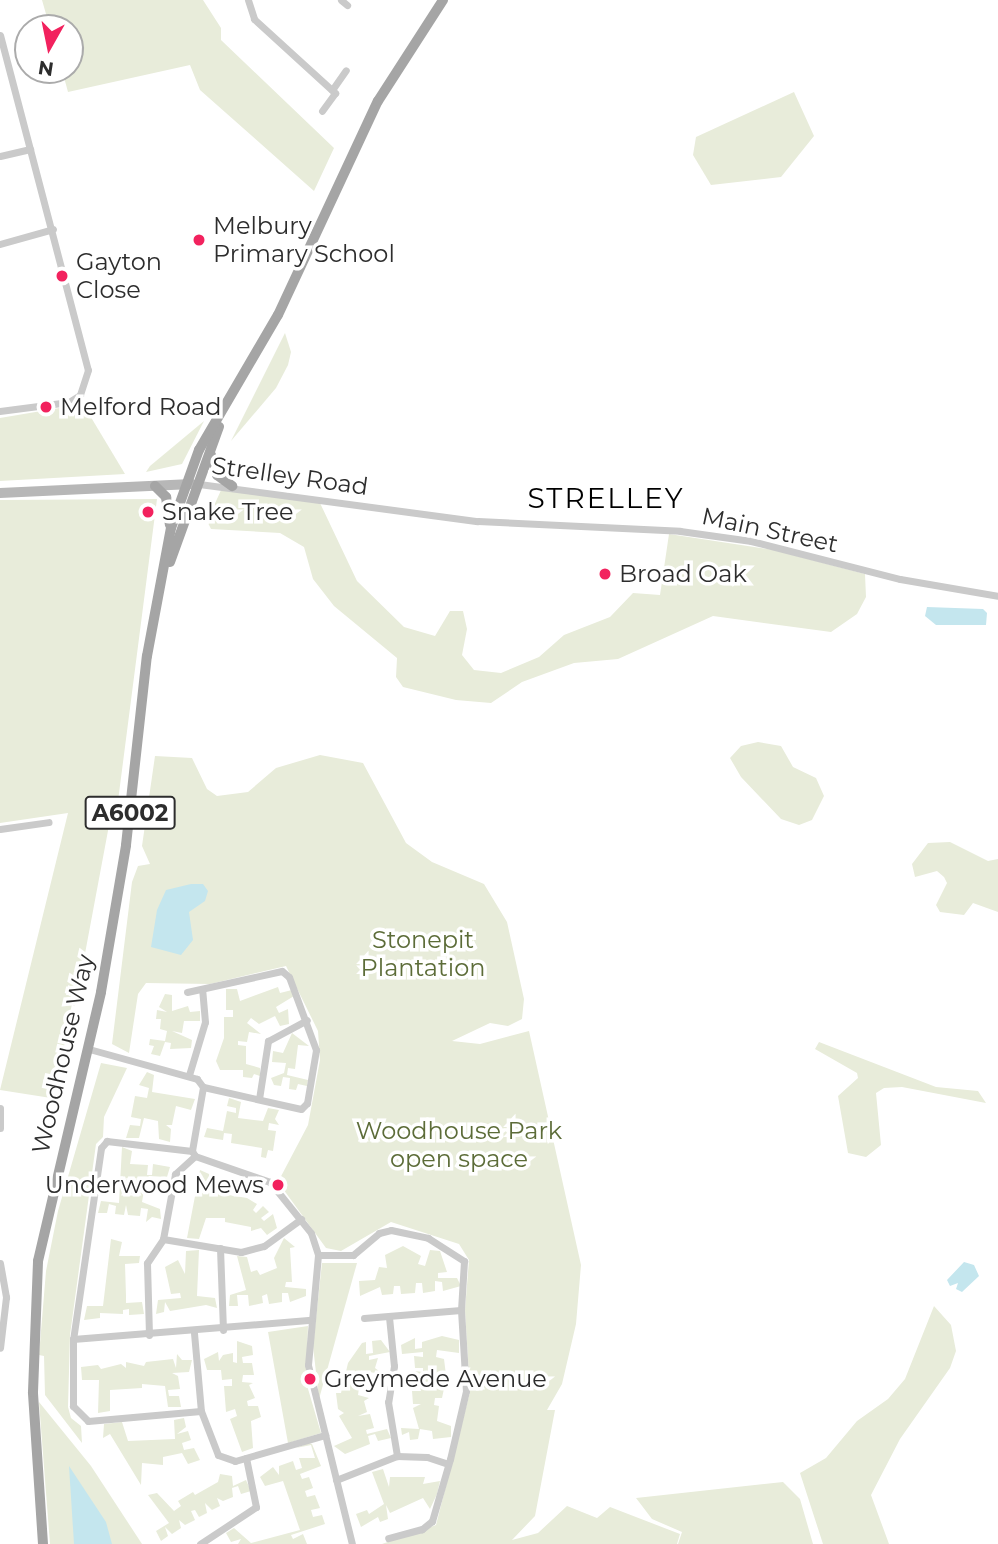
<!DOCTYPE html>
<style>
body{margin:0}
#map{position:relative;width:998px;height:1544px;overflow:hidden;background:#fff;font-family:Montserrat,sans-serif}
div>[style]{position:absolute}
.green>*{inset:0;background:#e8ecda}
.water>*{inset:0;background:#c4e6ee}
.street>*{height:7px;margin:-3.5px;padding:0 3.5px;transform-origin:3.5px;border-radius:3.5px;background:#cacaca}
.secondary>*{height:10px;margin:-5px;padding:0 5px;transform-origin:5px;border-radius:5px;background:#b7b7b7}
.primary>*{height:10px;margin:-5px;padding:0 5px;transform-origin:5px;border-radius:5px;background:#a5a5a5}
.dots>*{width:19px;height:19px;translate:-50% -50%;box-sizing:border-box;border:4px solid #fff;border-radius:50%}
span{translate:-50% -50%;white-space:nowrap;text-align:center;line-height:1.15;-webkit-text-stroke:7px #fff;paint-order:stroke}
.shield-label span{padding:2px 5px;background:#fff;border:2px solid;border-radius:5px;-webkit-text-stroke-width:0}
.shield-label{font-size:23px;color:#2d2d2d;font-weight:700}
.poi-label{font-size:24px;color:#2d2d2d}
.left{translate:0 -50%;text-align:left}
.right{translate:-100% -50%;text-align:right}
.street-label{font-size:24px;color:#2d2d2d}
.park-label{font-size:24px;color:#5c6c38}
.quarter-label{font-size:28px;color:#000;letter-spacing:2px}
.north{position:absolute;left:14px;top:14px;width:70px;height:70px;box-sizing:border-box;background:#fff;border:2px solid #ababab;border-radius:50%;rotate:189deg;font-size:19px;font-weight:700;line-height:28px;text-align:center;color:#2d2d2d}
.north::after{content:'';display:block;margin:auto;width:24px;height:32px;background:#f2225e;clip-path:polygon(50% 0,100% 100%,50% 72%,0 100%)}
</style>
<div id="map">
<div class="green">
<div style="clip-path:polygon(42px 0,203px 0,221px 28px,221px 40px,334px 148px,314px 191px,200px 90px,190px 65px,68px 92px,62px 70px,70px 70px,70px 28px,50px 28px)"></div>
<div style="clip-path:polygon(794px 92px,814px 136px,781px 177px,711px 185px,693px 155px,696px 137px)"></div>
<div style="clip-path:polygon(285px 333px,291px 352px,288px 365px,276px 388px,231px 441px)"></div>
<div style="clip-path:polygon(83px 404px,125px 474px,0 481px,0 418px)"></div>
<div style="clip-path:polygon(204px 421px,182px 464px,146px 472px,150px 466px)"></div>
<div style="clip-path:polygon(222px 488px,320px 503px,357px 581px,404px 627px,435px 636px,450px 611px,463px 611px,467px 629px,462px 655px,474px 670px,501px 673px,539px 657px,564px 635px,610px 617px,633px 593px,660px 595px,669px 534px,774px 550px,865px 574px,866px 597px,857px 614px,831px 632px,713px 616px,618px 659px,574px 663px,522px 682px,491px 703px,456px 700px,403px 687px,396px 677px,397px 658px,334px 606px,313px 579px,304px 547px,280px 533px,211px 529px,207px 521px)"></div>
<div style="clip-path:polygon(157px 499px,118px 801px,113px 804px,78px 991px,51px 1098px,0 1090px,68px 813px,0 823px,0 500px)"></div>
<div style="clip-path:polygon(758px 742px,781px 746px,793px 767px,816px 778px,824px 796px,812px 820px,799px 825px,781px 819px,741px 777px,730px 758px,741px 746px)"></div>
<div style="clip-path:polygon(320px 755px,363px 763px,406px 843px,432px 862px,484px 884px,507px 922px,524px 999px,522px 1019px,508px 1026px,490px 1023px,452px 1041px,480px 1044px,529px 1031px,581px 1265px,576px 1324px,562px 1384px,547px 1410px,555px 1410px,535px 1516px,512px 1540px,538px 1533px,567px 1506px,597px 1518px,610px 1507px,680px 1534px,677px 1544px,382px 1544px,436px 1525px,470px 1392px,465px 1310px,469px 1260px,459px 1244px,391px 1222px,341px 1251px,326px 1248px,278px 1182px,308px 1125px,320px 1060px,318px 1031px,286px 966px,210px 984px,146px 983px,138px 994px,129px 1053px,112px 1044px,132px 882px,138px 866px,150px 864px,142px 846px,155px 756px,192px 758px,207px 789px,217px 796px,248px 792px,276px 768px)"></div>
<div style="clip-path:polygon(950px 842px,988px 861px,998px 859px,998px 912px,973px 903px,964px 915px,940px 912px,936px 905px,947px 883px,944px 877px,937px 871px,915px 877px,912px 864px,928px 843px)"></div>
<div style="clip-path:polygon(278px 987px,280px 993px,292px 990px,294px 996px,276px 1007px,279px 1013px,288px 1009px,289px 1024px,280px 1026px,275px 1016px,259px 1024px,251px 1018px,247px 1023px,261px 1034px,249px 1032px,247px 1042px,238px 1041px,238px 1045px,246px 1046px,246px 1064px,260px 1068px,260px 1076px,254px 1074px,252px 1078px,243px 1077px,243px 1070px,220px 1070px,216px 1061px,224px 1038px,224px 1017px,233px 1017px,233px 1010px,226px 1010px,226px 989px,237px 989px,240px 1001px)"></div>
<div style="clip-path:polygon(165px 994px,172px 995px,172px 1011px,188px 1006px,190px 1012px,200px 1011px,200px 1021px,184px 1021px,182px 1033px,172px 1031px,192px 1040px,191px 1048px,170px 1049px,171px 1043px,165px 1042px,160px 1056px,151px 1054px,154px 1046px,149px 1045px,150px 1039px,165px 1041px,167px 1031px,160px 1029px,161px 1019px,156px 1019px,157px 1010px,167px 1012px,159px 1007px)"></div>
<div style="clip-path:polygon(292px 1033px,309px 1046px,298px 1045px,295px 1069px,288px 1068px,287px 1075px,308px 1080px,307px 1086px,298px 1084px,296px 1090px,289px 1089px,290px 1078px,283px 1077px,281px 1086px,274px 1085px,271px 1078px,284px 1073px,286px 1063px,272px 1062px,273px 1051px,283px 1053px)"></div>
<div style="clip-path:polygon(819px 1042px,936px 1087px,978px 1091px,986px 1103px,902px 1087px,884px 1088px,876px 1093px,881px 1145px,866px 1157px,848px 1153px,838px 1096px,858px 1078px,857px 1073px,815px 1049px)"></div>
<div style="clip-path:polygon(101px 1063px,127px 1068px,104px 1117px,103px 1137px,96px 1144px,70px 1335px,68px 1407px,71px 1418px,81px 1426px,82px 1443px,45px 1395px,44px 1356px,39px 1355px,46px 1271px,58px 1211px)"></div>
<div style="clip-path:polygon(147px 1072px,154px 1075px,152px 1092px,195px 1099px,191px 1110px,176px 1106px,172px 1125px,166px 1125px,171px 1129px,170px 1142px,159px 1139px,158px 1121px,144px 1118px,139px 1138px,126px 1138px,130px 1125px,140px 1126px,141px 1119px,131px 1117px,135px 1096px,147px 1098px,149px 1088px,139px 1085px)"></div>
<div style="clip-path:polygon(229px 1098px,241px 1102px,238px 1118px,263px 1121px,268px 1108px,279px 1110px,275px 1119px,279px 1125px,269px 1123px,268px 1130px,276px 1131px,273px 1151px,268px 1150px,266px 1158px,261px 1157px,262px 1148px,231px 1143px,232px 1134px,224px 1133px,223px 1140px,204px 1137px,207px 1128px,223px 1131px,227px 1111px,236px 1113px,236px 1108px,227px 1106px)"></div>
<div style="clip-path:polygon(122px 1147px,132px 1151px,130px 1164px,148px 1165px,147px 1175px,152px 1175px,153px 1164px,170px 1167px,167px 1177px,149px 1176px,145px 1184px,142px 1202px,160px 1209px,161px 1219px,152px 1217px,146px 1222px,148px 1209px,141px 1208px,140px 1216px,128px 1215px,126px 1205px,124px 1215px,115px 1214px,116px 1206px,109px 1204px,107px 1213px,98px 1213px,101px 1201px,119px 1203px)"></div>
<div style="clip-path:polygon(200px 1170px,209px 1174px,211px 1192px,247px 1198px,257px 1204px,253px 1210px,256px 1213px,263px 1206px,269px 1212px,261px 1218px,264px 1221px,273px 1214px,277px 1228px,267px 1235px,261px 1228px,251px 1231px,251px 1227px,225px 1222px,225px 1218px,206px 1218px,199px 1239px,187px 1238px)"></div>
<div style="clip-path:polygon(284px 1238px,295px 1247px,290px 1248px,292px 1282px,286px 1282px,285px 1287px,306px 1289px,306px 1296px,290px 1302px,288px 1293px,282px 1293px,282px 1302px,269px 1304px,267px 1294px,262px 1296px,263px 1303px,249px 1306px,248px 1295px,237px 1295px,238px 1306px,229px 1306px,230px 1295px,246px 1290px,237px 1256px,247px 1257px,251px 1272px,257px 1270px,260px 1275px,277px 1268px,274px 1258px)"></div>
<div style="clip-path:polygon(111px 1239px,122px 1242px,119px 1256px,140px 1256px,139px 1263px,125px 1264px,126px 1296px,126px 1303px,142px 1302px,144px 1314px,129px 1315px,129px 1309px,123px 1310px,123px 1314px,100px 1313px,100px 1318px,84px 1320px,87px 1306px,103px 1306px)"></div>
<div style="clip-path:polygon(403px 1246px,421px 1256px,418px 1264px,425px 1266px,430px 1250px,440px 1251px,447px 1272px,438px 1273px,438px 1278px,457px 1278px,461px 1286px,443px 1291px,442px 1282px,435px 1281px,435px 1291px,423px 1293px,422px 1283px,416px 1283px,415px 1293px,401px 1294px,400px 1286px,394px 1286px,393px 1294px,382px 1295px,380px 1287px,360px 1296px,359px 1281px,375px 1280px,379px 1267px,387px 1268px,385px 1255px)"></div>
<div style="clip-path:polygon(199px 1250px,197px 1296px,215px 1298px,217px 1308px,206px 1305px,170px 1311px,165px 1302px,164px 1312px,156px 1314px,158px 1300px,181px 1298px,180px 1293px,171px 1294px,165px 1267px,178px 1260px,185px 1274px,186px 1251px)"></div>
<div style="clip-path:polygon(322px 1263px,357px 1263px,319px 1399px,313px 1346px)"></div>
<div style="clip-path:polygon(934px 1306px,951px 1325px,956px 1351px,950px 1368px,900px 1439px,871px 1495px,889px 1544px,823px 1544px,800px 1473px,826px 1458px,857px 1421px,888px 1399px,905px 1379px)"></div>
<div style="clip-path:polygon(308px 1326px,306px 1382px,321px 1433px,288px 1443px,268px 1332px)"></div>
<div style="clip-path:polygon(442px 1336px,459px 1340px,459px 1353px,437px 1350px,436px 1357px,444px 1359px,446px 1375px,437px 1375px,436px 1382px,445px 1384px,442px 1398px,435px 1398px,434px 1405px,439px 1406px,437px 1421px,451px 1426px,451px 1437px,433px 1439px,432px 1431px,420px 1429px,418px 1439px,410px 1440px,409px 1432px,402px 1435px,401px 1428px,419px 1429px,413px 1408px,421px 1404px,413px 1404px,412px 1391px,421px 1391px,415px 1371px,423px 1372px,423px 1368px,415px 1368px,414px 1356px,423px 1357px,423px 1352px,402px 1354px,401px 1345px,415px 1338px,415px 1349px,422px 1348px,422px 1342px)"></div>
<div style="clip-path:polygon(381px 1340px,390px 1352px,369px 1356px,369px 1360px,378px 1358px,375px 1368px,383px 1374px,362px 1371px,370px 1376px,368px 1389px,359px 1388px,358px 1395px,369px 1398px,364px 1401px,367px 1412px,358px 1416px,370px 1414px,374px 1428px,366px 1430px,367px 1434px,387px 1429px,391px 1438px,378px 1441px,375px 1434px,368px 1436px,370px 1444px,345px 1454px,334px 1446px,352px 1438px,339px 1416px,344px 1413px,338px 1409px,336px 1393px,341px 1393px,348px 1363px,362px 1343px,366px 1342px,366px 1354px,373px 1353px,372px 1341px)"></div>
<div style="clip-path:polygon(237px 1341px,252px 1346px,253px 1355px,242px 1357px,243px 1363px,252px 1363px,254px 1375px,243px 1375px,242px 1382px,253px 1383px,249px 1385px,255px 1398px,247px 1401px,248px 1406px,258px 1406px,261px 1417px,251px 1421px,253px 1448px,242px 1452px,230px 1419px,237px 1416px,235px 1409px,226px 1412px,224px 1386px,232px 1386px,232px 1379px,222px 1380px,221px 1370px,207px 1370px,204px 1359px,218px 1352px,219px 1361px,223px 1355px,233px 1353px,233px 1362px,237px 1363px)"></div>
<div style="clip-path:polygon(177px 1354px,182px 1360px,192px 1360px,189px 1372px,172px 1373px,178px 1376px,180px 1389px,168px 1390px,169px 1396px,179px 1396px,181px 1407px,168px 1407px,165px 1386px,142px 1384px,142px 1388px,110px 1390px,110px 1411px,98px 1413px,99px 1380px,82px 1380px,81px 1367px,98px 1365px,101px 1369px,121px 1364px,126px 1368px,126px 1362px,144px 1366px,146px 1362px,173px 1359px,176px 1368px)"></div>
<div style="clip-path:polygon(39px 1402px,91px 1466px,142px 1544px,50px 1544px)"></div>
<div style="clip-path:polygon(184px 1418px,186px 1427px,177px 1434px,188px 1431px,191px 1440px,182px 1443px,184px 1450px,194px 1448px,200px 1460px,188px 1464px,182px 1453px,163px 1457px,163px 1465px,142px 1463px,141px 1485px,110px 1434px,103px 1438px,104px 1424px,122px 1422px,128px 1441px,175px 1439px,174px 1420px)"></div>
<div style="clip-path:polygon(309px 1443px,312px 1444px,321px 1466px,300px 1474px,302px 1479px,309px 1477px,313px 1488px,305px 1491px,307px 1497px,315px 1495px,320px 1508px,311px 1510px,313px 1517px,322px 1515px,325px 1524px,291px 1535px,293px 1539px,303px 1534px,307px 1544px,238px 1544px,241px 1539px,231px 1542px,226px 1533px,234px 1528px,251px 1543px,300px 1530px,283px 1481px,265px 1486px,260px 1477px,273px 1467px,279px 1475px,279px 1466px,293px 1461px,296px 1470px,302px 1468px,299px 1458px,315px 1458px,311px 1445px,296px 1448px)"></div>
<div style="clip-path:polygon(383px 1469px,389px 1487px,390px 1477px,425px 1477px,423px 1484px,440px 1481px,437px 1494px,430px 1509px,423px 1498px,390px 1513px,386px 1505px,388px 1519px,380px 1522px,378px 1517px,361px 1527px,356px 1514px,367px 1510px,369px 1514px,384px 1504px,372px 1472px)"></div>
<div style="clip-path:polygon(220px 1474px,232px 1476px,233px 1486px,246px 1480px,251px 1491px,241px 1494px,238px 1486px,232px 1488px,233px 1497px,223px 1501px,217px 1498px,220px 1506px,212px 1510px,205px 1503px,207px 1513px,199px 1517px,195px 1510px,191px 1511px,195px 1520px,185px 1525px,179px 1520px,181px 1528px,172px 1534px,165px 1527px,168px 1536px,161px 1541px,156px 1531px,169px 1523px,148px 1495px,157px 1493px,174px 1511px,181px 1506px,178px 1501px,193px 1492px,195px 1495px,218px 1482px)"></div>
<div style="clip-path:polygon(783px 1482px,800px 1499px,813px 1544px,678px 1544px,682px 1532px,652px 1519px,636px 1498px)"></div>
</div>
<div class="water">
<div style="clip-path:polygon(927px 607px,983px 609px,987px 613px,986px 625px,936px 625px,925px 616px)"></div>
<div style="clip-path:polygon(191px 884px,203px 884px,208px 891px,205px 901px,189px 912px,193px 940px,181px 955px,151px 947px,157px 910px,166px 890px)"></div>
<div style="clip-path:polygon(964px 1262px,974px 1265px,979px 1276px,962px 1292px,956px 1289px,958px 1283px,950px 1286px,947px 1280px)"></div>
<div style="clip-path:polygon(69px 1466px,106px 1522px,112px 1544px,74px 1544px)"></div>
</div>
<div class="street">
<div style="left:248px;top:0;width:20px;rotate:72deg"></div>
<div style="left:254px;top:19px;width:110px;rotate:42.4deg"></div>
<div style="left:335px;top:93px;width:22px;rotate:126deg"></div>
<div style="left:341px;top:0;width:8px;rotate:40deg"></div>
<div style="left:0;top:35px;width:346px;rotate:75.3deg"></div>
<div style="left:88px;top:370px;width:26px;rotate:108deg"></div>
<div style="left:80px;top:395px;width:13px;rotate:148deg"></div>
<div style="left:69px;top:402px;width:70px;rotate:172.6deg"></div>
<div style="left:332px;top:90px;width:24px;rotate:-55deg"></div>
<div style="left:0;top:156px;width:31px;rotate:-13deg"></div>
<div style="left:0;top:244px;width:55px;rotate:-15.8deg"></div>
<div style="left:199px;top:484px;width:281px;rotate:7.6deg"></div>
<div style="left:478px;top:521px;width:202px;rotate:2.8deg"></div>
<div style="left:680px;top:531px;width:72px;rotate:8deg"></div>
<div style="left:751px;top:541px;width:154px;rotate:14.3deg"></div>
<div style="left:900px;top:579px;width:99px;rotate:9.8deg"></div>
<div style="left:0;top:829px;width:49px;rotate:-8.1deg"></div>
<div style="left:187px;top:992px;width:97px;rotate:-12.5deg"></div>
<div style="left:282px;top:971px;width:9px;rotate:41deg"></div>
<div style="left:289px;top:977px;width:78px;rotate:69.7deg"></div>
<div style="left:316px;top:1050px;width:54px;rotate:99.6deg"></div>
<div style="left:307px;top:1103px;width:8px;rotate:135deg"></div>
<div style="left:301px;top:1109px;width:100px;rotate:-167.3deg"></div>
<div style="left:89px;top:1049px;width:112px;rotate:15.5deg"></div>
<div style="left:197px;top:1079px;width:10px;rotate:53deg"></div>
<div style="left:203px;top:1087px;width:65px;rotate:99.8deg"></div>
<div style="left:192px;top:1151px;width:6px;rotate:59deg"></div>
<div style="left:195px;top:1156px;width:79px;rotate:19.1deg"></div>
<div style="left:270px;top:1182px;width:65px;rotate:51.2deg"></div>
<div style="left:311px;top:1233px;width:23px;rotate:72deg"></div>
<div style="left:318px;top:1255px;width:110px;rotate:95.2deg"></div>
<div style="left:308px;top:1365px;width:184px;rotate:76.2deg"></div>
<div style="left:189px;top:1075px;width:55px;rotate:-73.2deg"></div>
<div style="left:205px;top:1022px;width:32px;rotate:-95deg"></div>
<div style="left:259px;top:1099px;width:59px;rotate:-81.2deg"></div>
<div style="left:268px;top:1041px;width:44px;rotate:-28.3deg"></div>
<div style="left:0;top:1108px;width:20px;rotate:90deg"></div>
<div style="left:192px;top:1151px;width:86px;rotate:-173.3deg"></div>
<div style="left:107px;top:1141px;width:9px;rotate:131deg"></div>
<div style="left:101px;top:1148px;width:193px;rotate:98.3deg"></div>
<div style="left:73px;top:1339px;width:67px;rotate:90deg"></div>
<div style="left:73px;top:1406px;width:21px;rotate:45deg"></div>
<div style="left:88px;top:1421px;width:113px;rotate:-5.1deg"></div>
<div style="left:163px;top:1239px;width:79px;rotate:9.5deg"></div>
<div style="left:241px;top:1252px;width:24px;rotate:-15deg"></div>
<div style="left:264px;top:1246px;width:46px;rotate:-36.1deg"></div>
<div style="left:220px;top:1248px;width:82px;rotate:87.9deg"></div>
<div style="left:318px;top:1255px;width:35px"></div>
<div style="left:353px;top:1255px;width:34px;rotate:-40deg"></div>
<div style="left:379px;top:1233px;width:12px;rotate:-14deg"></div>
<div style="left:391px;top:1230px;width:38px;rotate:12deg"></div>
<div style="left:428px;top:1238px;width:43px;rotate:32.6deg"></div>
<div style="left:464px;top:1261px;width:49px;rotate:93.5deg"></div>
<div style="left:461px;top:1310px;width:81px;rotate:86.5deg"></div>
<div style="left:466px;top:1391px;width:70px;rotate:103.2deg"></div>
<div style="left:450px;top:1459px;width:65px;rotate:106.2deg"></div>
<div style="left:432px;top:1521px;width:13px;rotate:141deg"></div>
<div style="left:422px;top:1529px;width:35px;rotate:165deg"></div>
<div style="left:0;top:1263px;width:35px;rotate:80deg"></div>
<div style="left:6px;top:1297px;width:51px;rotate:96.7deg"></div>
<div style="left:389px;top:1317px;width:49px;rotate:84.2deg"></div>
<div style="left:394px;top:1366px;width:36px;rotate:99deg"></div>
<div style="left:388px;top:1402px;width:55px;rotate:80.5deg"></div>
<div style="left:364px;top:1318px;width:97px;rotate:-4.7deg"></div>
<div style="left:194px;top:1333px;width:78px;rotate:84.9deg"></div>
<div style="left:201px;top:1411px;width:47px;rotate:68.9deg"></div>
<div style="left:218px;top:1455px;width:18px;rotate:19deg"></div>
<div style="left:235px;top:1461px;width:94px;rotate:-16.1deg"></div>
<div style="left:149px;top:1335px;width:72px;rotate:-91.6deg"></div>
<div style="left:147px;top:1263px;width:29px;rotate:-56deg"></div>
<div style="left:163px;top:1239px;width:66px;rotate:-79.5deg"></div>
<div style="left:175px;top:1174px;width:27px;rotate:-42deg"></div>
<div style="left:73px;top:1339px;width:239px;rotate:-4.6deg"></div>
<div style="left:336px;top:1480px;width:66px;rotate:-21.5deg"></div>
<div style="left:397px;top:1456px;width:30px;rotate:2deg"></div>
<div style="left:427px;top:1457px;width:22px;rotate:18deg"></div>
<div style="left:200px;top:1544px;width:67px;rotate:-33.5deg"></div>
<div style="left:256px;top:1507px;width:50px;rotate:-101.5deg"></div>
</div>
<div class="secondary">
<div style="left:0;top:493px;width:192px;rotate:-2.7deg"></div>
</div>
<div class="primary">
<div style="left:211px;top:455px;width:21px;rotate:73deg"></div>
<div style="left:217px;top:475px;width:19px;rotate:36deg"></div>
<div style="left:155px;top:486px;width:16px;rotate:45deg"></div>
<div style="left:166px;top:497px;width:28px;rotate:82deg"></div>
<div style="left:170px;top:562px;width:144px;rotate:-70.1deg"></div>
<div style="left:43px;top:1544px;width:152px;rotate:-93.8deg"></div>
<div style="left:33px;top:1392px;width:131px;rotate:-87.8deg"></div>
<div style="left:38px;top:1261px;width:276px;rotate:-76.8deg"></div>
<div style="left:101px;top:992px;width:149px;rotate:-80.3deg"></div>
<div style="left:126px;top:845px;width:190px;rotate:-83.7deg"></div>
<div style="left:147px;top:656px;width:130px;rotate:-79.4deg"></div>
<div style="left:171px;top:528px;width:83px;rotate:-70.3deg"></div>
<div style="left:199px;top:450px;width:156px;rotate:-59.7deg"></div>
<div style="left:278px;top:315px;width:236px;rotate:-65deg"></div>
<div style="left:378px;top:101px;width:120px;rotate:-57.2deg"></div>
</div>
<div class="dots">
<div style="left:199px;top:240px;background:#f2225e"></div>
<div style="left:62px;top:276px;background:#f2225e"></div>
<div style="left:46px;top:407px;background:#f2225e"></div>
<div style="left:148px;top:512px;background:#f2225e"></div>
<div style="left:605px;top:574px;background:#f2225e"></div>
<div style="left:278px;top:1185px;background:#f2225e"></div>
<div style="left:310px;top:1379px;background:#f2225e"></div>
</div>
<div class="shield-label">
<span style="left:130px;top:813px">A6002</span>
</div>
<div class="poi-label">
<span class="left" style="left:213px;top:240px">Melbury<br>Primary School</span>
<span class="left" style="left:76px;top:276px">Gayton<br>Close</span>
<span class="left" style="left:60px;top:407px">Melford Road</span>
<span class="left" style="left:162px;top:512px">Snake Tree</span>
<span class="left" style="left:619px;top:574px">Broad Oak</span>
<span class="right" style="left:264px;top:1185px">Underwood Mews</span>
<span class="left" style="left:324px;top:1379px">Greymede Avenue</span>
</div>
<div class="street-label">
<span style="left:290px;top:476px;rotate:8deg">Strelley Road</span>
<span style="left:770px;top:530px;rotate:12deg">Main Street</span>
<span style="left:63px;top:1054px;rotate:-77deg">Woodhouse Way</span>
</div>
<div class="park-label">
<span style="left:423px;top:954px">Stonepit<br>Plantation</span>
<span style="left:459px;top:1145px">Woodhouse Park<br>open space</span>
</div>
<div class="quarter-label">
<span style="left:606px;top:498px">STRELLEY</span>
</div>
<div class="north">N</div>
</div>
